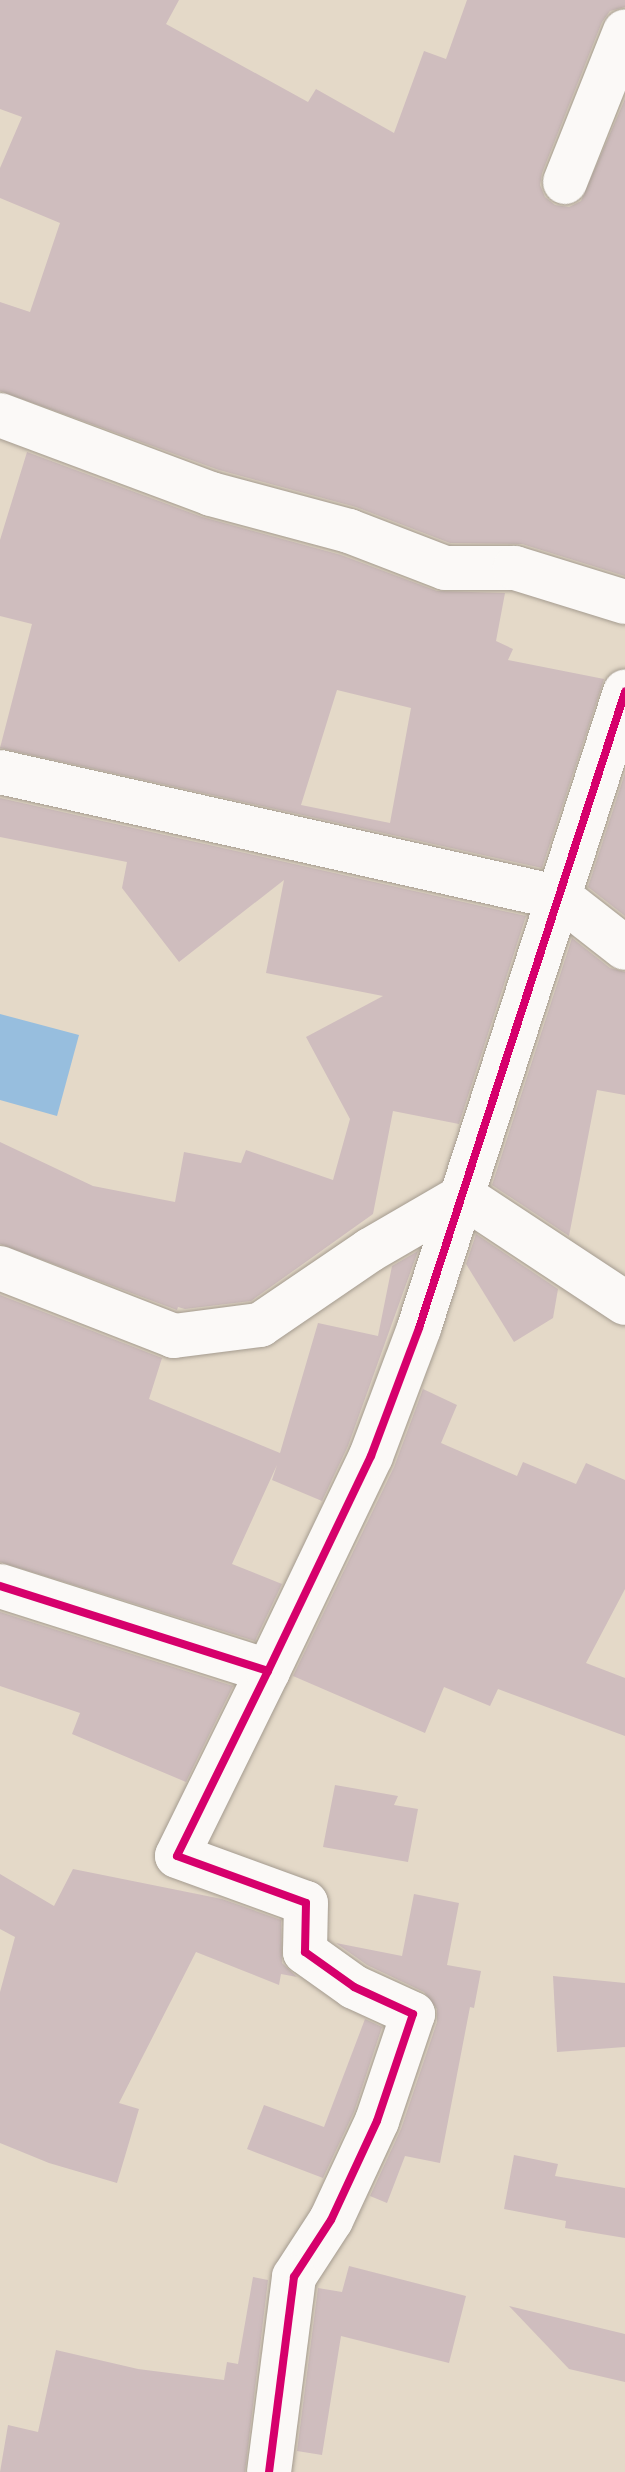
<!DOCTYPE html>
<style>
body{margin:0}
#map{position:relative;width:625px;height:2472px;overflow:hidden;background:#e4d9c8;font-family:"IM FELL English",serif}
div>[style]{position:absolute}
.water>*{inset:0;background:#97bede}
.building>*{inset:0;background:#cfbdbe}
.roads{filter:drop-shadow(0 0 2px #a49b8f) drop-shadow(0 0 2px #a49b8f)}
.minor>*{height:44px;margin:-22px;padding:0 22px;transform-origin:22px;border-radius:22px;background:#fbf9f7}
.cycleway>*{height:8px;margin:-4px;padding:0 4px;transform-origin:4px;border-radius:4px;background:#d6006c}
span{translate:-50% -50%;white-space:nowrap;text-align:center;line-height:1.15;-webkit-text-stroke:7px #fcf5e5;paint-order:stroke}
</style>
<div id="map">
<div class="water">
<div style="clip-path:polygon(0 1014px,79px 1035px,57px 1116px,0 1100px)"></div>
</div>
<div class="building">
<div style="clip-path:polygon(0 0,179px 0,166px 24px,308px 102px,316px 89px,394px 133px,424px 51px,446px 59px,467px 0,625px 0,625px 7px,610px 11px,602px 22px,542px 173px,540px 185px,545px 197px,555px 205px,569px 207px,581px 201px,625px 99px,625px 576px,522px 544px,450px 543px,356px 507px,219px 470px,0 391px,0 302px,30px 312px,60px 223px,0 198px,0 168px,22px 117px,0 109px)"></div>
<div style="clip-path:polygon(evenodd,27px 452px,202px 517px,341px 555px,437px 591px,505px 593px,496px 641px,513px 649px,508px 660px,604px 679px,542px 868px,0 748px,32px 624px,0 616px,0 540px,27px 452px,337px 690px,411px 708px,390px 823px,301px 805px,337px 690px)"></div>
<div style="clip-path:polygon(625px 773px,625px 916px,588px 887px)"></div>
<div style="clip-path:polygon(0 798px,526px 916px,459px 1124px,393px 1111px,373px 1214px,251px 1301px,185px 1309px,178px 1307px,177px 1310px,0 1244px,0 1142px,93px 1186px,175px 1202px,184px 1152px,241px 1163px,246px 1150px,333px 1180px,350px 1119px,306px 1037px,383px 996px,266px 973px,284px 880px,179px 962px,122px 888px,127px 862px,0 837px)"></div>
<div style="clip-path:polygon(572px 938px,610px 968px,625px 972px,625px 1095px,597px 1090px,569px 1236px,492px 1185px)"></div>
<div style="clip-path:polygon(476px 1234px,558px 1289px,553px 1318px,514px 1342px,466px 1264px)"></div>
<div style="clip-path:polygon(418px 1251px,348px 1446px,322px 1501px,272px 1480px,277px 1465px,232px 1564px,282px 1584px,255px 1641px,0 1562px,0 1295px,162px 1358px,149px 1399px,280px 1453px,318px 1323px,378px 1336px,392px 1266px)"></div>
<div style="clip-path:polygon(423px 1389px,457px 1405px,441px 1443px,517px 1476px,523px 1462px,576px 1484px,586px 1463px,625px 1480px,625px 1589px,586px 1663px,625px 1678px,625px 1736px,498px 1689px,490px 1706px,444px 1687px,425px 1733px,293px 1676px,394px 1467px)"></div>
<div style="clip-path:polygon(0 1612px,233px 1686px,186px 1782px,72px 1734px,80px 1713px,0 1686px)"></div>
<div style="clip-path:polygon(335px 1785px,398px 1796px,394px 1805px,418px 1809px,408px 1862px,323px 1847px)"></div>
<div style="clip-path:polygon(73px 1869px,222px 1899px,281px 1920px,282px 1963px,297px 1977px,281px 1974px,279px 1985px,196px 1952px,119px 2103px,139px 2109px,117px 2183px,49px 2163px,0 2143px,0 1992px,15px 1937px,0 1929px,0 1874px,54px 1906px)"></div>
<div style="clip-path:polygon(414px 1894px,459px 1903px,447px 1965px,481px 1971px,474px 2008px,470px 2007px,440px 2163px,405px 2156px,387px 2203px,370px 2196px,401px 2129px,437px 2022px,437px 2009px,424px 1992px,367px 1965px,336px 1943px,402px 1956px)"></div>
<div style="clip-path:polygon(553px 1976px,625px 1983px,625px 2047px,557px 2052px)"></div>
<div style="clip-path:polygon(365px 2019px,382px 2027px,354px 2112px,323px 2178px,247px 2149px,264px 2105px,324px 2127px)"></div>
<div style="clip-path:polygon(514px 2155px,558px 2164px,555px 2176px,625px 2188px,625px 2238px,565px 2228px,566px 2221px,504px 2209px)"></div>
<div style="clip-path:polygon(349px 2266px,466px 2296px,449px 2363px,341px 2336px,322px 2455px,297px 2451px,318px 2288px,342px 2292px)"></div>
<div style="clip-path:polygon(253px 2277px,268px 2280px,245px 2472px,0 2472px,8px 2425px,38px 2432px,56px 2350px,138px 2369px,224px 2380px,227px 2362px,238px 2364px)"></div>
<div style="clip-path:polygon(509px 2306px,625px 2334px,625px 2382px,569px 2369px)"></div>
</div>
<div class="roads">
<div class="minor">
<div style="left:565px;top:182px;width:162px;rotate:-68.3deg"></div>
<div style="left:0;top:415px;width:225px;rotate:20.5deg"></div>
<div style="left:211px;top:494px;width:143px;rotate:15deg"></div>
<div style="left:349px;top:531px;width:103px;rotate:21.1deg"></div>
<div style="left:445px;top:568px;width:70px"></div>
<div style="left:515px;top:568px;width:115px;rotate:17.2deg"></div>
<div style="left:0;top:772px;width:575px;rotate:12.66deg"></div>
<div style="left:561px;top:898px;width:81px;rotate:38deg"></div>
<div style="left:0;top:1268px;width:187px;rotate:21.3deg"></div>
<div style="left:174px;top:1336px;width:87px;rotate:-7.3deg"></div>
<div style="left:260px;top:1325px;width:133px;rotate:-34.3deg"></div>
<div style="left:370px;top:1250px;width:108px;rotate:-30.1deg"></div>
<div style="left:463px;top:1196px;width:194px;rotate:33.4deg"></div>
<div style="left:0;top:1586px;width:281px;rotate:17.6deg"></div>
<div style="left:268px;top:1671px;width:206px;rotate:116.2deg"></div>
<div style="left:177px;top:1856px;width:137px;rotate:20deg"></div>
<div style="left:306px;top:1903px;width:49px;rotate:91.2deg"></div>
<div style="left:305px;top:1952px;width:60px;rotate:35.5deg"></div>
<div style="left:354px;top:1987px;width:65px;rotate:24.6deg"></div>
<div style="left:413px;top:2014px;width:113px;rotate:108.6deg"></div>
<div style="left:377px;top:2121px;width:109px;rotate:114.9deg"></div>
<div style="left:331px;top:2220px;width:68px;rotate:123deg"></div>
<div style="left:294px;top:2277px;width:197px;rotate:97.3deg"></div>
<div style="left:268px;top:1671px;width:238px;rotate:-64.4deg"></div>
<div style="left:371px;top:1456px;width:137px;rotate:-69.4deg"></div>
<div style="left:419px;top:1328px;width:669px;rotate:-72.05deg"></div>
</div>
</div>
<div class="cycleway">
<div style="left:0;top:1586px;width:281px;rotate:17.6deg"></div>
<div style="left:268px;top:1671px;width:206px;rotate:116.2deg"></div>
<div style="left:177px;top:1856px;width:137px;rotate:20deg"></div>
<div style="left:306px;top:1903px;width:49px;rotate:91.2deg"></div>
<div style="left:305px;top:1952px;width:60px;rotate:35.5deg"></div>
<div style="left:354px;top:1987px;width:65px;rotate:24.6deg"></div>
<div style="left:413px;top:2014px;width:113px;rotate:108.6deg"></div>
<div style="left:377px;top:2121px;width:109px;rotate:114.9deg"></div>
<div style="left:331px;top:2220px;width:68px;rotate:123deg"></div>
<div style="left:294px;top:2277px;width:197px;rotate:97.3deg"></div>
<div style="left:268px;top:1671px;width:238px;rotate:-64.4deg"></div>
<div style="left:371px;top:1456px;width:137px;rotate:-69.4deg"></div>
<div style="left:419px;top:1328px;width:669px;rotate:-72.05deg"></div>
</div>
</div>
